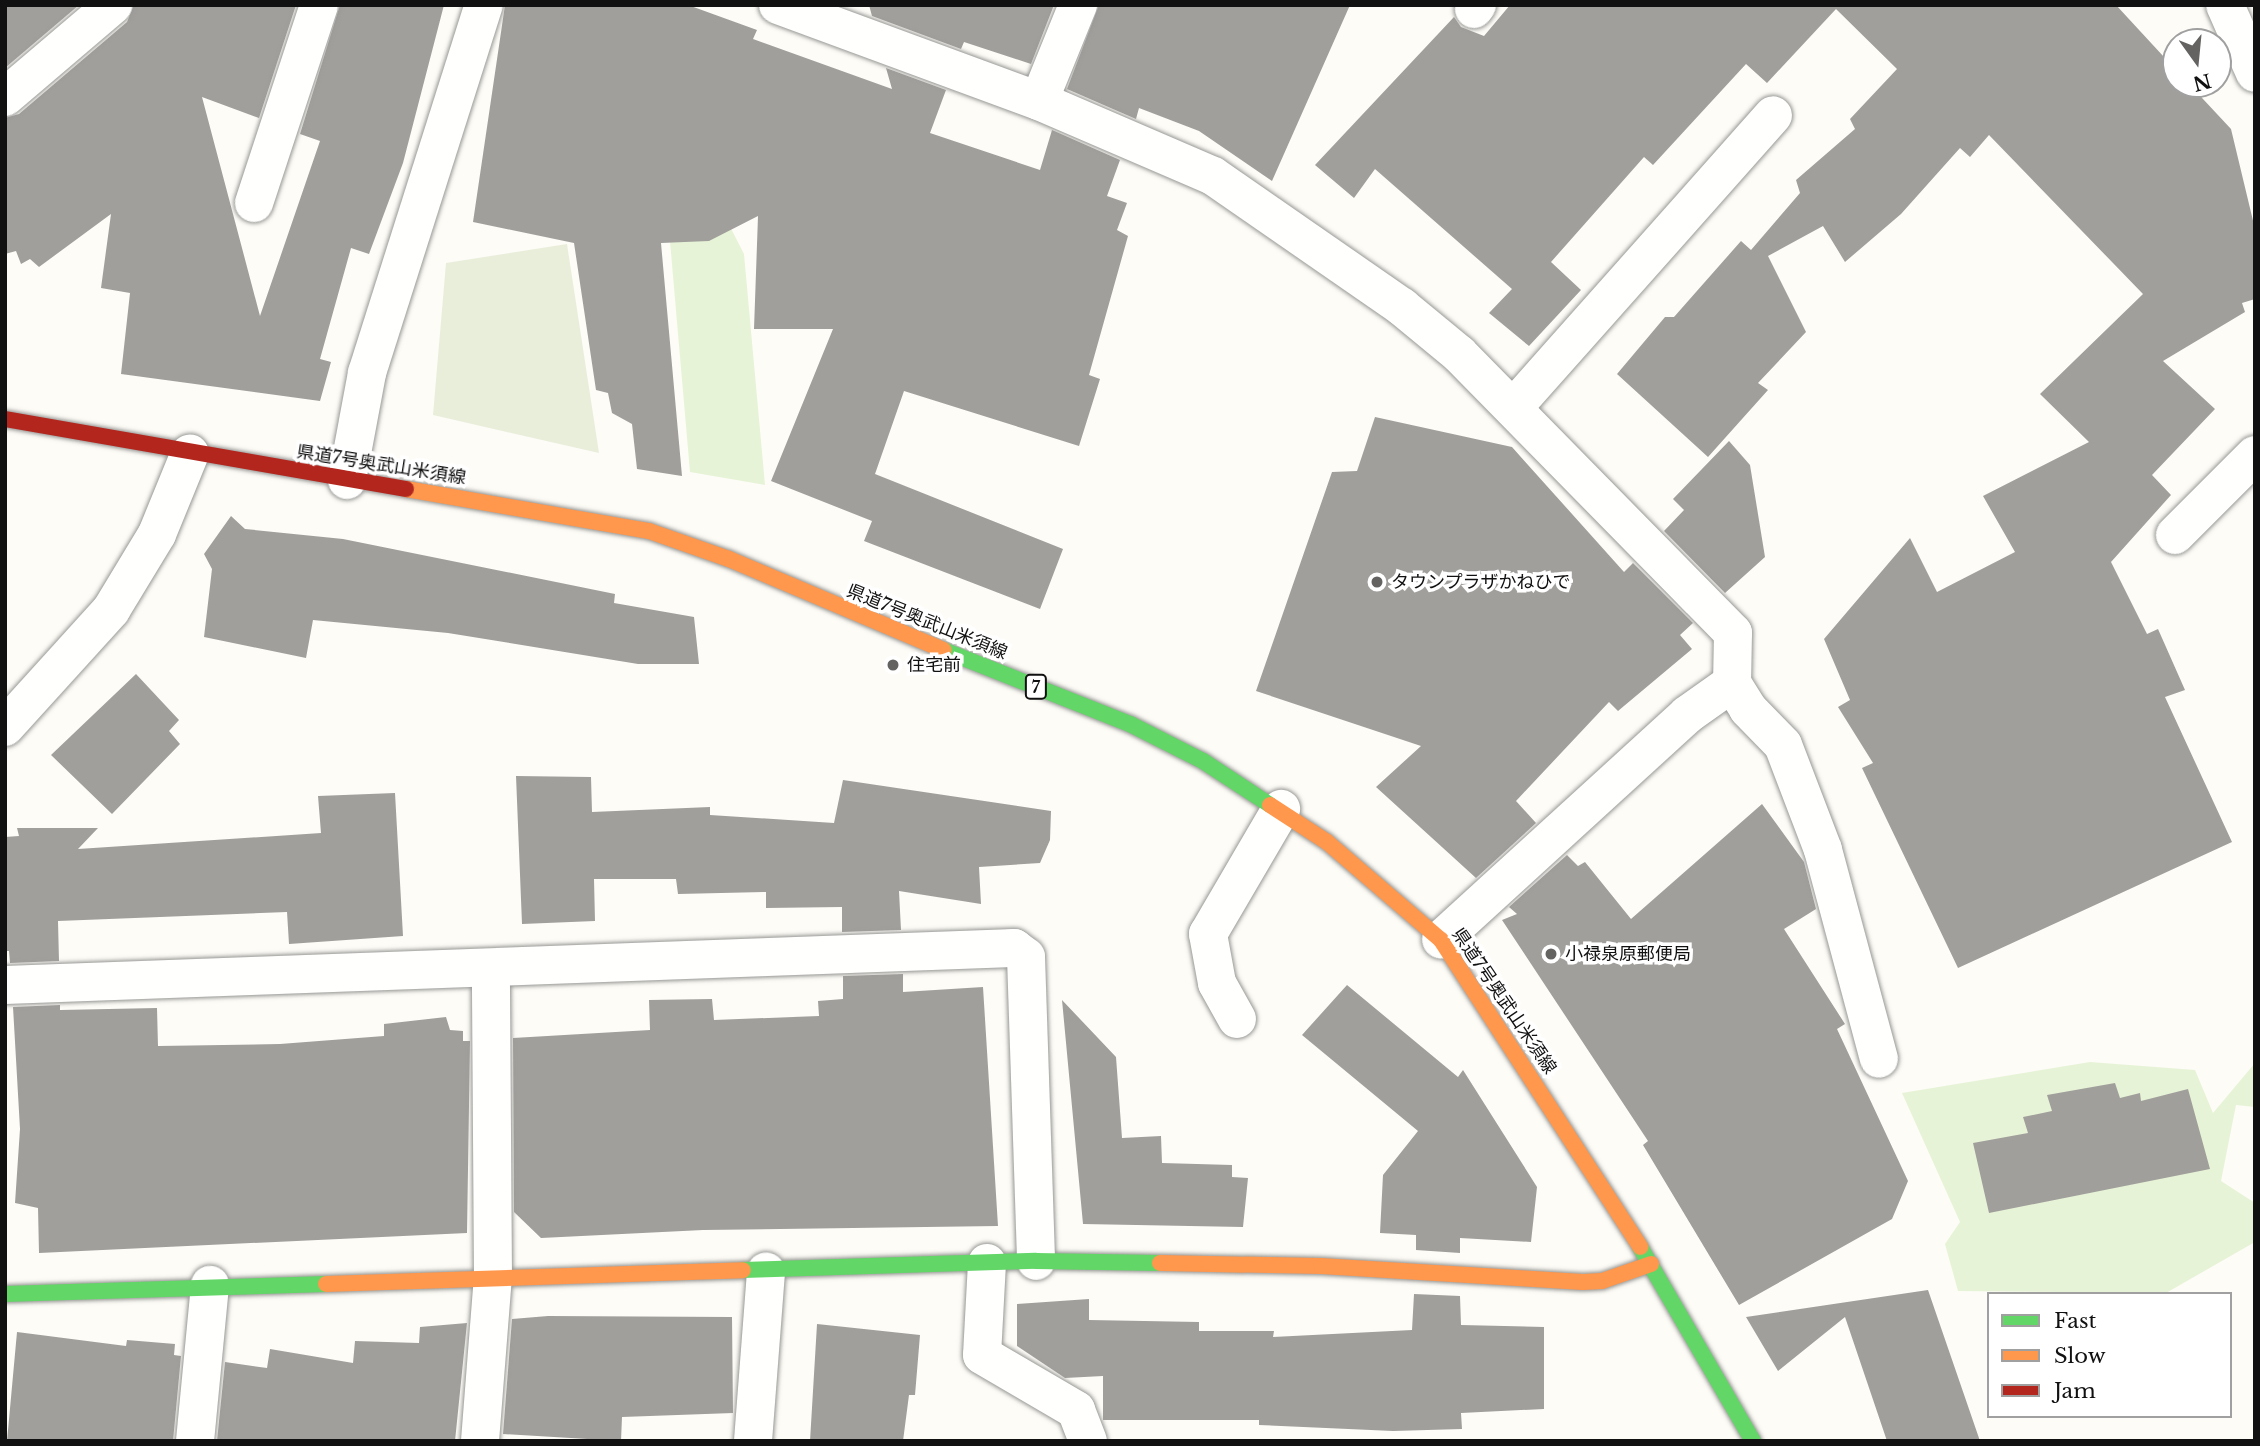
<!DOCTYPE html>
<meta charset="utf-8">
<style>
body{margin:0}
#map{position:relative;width:2260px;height:1446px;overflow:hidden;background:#fdfcf7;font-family:"Libre Baskerville","Noto Sans JP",serif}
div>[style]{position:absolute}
.green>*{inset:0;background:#e7f3d7}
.cemetery>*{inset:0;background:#e9eedb}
.building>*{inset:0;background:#a19f9c}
.roads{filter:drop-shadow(0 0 2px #979795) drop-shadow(0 0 2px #979795)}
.street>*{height:38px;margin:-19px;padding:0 19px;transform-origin:19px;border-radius:19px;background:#fffffe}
.fast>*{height:16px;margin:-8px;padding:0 8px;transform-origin:8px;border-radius:8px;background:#63d668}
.slow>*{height:16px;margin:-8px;padding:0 8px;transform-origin:8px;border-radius:8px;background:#ff974d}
.jam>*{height:16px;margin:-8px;padding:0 8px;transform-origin:8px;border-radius:8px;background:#b3261e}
.dots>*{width:19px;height:19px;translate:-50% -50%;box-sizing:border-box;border:4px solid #fff;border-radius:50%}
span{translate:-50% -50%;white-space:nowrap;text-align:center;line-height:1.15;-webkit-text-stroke:7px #fff;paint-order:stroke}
.shield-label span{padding:2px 5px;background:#fff;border:2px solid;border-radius:5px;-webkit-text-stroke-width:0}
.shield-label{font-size:16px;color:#111;font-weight:700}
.street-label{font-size:18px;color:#111}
.poi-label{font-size:18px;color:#111}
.left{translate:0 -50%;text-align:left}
.frame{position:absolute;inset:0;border:7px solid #111;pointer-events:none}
.legend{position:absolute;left:1987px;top:1292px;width:245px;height:126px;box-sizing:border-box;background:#fff;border:2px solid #a0a0a0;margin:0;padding:9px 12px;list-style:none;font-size:21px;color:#111}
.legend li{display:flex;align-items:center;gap:14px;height:35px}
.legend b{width:35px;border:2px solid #a0a0a0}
.north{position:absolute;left:2162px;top:28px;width:70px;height:70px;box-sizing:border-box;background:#fff;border:2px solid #a0a0a0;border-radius:50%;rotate:165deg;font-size:19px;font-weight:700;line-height:28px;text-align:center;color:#111}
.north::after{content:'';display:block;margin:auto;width:24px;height:32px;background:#646362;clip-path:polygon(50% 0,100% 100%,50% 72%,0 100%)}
</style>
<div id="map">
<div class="green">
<div style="clip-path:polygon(666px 195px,720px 207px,744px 254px,765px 485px,690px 472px)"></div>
<div style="clip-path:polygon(2090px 1062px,2195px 1070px,2213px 1113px,2255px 1063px,2255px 1107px,2236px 1105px,2221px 1181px,2255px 1203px,2255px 1242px,2166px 1293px,1958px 1291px,1945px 1244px,1960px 1222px,1902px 1093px)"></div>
</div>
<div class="cemetery">
<div style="clip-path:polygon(567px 244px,599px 453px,433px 415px,446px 263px)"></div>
</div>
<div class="building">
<div style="clip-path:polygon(5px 5px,79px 5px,5px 68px)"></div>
<div style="clip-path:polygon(134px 5px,296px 5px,259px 118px,202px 97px,260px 316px,320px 141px,300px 134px,340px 5px,444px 5px,403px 163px,369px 254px,351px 248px,320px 359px,331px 362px,320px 401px,121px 374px,130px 293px,101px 288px,111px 214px,39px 267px,30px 259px,21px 264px,16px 251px,5px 254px,5px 118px,19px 114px,127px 22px)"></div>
<div style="clip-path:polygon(505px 5px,688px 5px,757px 30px,753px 39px,892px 89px,886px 68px,946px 90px,930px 133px,1040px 170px,1052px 130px,1120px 160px,1107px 196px,1127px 203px,1117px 230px,1128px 236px,1089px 375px,1100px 379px,1079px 446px,904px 391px,875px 474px,1063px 549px,1040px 609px,864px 541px,872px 521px,771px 481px,833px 329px,754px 329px,758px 216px,709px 241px,661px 243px,682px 476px,637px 469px,632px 424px,612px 413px,608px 393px,596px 390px,574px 243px,473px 222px)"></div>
<div style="clip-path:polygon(869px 5px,1054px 5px,1031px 64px,964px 42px,961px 49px,872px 16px)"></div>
<div style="clip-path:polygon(1099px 5px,1350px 5px,1272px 181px,1199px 131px,1139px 108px,1136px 119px,1067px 89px)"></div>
<div style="clip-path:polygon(1510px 5px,2116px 5px,2176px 70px,2176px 84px,2189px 84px,2231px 129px,2255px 229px,2255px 299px,2242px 303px,2245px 312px,2163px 361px,2215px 409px,2152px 475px,2171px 495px,2111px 562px,2147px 634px,2158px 629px,2185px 690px,2165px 697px,2232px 842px,1958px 968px,1862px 768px,1873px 763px,1838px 707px,1850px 700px,1824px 639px,1910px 538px,1937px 592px,2015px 552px,1983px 496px,2089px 442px,2040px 394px,2143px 294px,1989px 135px,1970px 157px,1960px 148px,1901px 214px,1845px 262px,1823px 226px,1768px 256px,1806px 332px,1758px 383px,1768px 390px,1708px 457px,1617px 374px,1665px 317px,1674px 317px,1741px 241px,1751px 250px,1800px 193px,1796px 180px,1855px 129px,1850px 119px,1897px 69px,1836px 9px,1767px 83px,1746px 64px,1653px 165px,1644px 157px,1551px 262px,1581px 290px,1529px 346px,1489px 313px,1512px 289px,1375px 169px,1354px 198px,1315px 165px,1454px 17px,1461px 27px,1484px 36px)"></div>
<div style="clip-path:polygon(1375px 417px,1512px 447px,1624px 572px,1633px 563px,1693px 623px,1680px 635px,1692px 649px,1618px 711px,1609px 702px,1516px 801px,1536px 823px,1476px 878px,1376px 787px,1421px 746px,1256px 691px,1332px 472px,1357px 471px)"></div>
<div style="clip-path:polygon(1729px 441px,1750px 465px,1765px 557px,1725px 593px,1664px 531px,1684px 510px,1673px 499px)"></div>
<div style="clip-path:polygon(231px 516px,245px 529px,343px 539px,615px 594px,614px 603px,694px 617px,699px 664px,638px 664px,448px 633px,313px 620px,306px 658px,204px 637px,212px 569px,204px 554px)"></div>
<div style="clip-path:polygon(136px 674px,179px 720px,169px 731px,180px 744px,112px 814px,51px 755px)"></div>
<div style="clip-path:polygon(516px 776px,591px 777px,592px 812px,710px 807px,710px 815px,834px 823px,843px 780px,1051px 811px,1050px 840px,1040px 863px,979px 867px,981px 904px,899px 891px,901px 930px,842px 932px,842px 907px,766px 908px,766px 892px,678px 894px,676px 879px,594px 879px,595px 921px,522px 924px)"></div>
<div style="clip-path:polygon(395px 793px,403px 936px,289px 944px,287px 912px,58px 921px,59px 961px,10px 963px,9px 951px,5px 951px,5px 837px,19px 836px,17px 828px,98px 828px,78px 849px,321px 833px,318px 796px)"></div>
<div style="clip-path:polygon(1762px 804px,1804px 862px,1816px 909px,1784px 929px,1845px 1024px,1837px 1029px,1908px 1181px,1892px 1219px,1739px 1305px,1643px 1145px,1648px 1141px,1502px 920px,1517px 914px,1509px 907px,1567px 855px,1578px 866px,1585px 862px,1631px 919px)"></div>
<div style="clip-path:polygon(903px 974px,903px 992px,983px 987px,998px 1226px,703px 1230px,541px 1238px,514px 1212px,513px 1038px,650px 1030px,649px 1000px,712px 999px,714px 1020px,819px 1016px,818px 1001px,843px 999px,843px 976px)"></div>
<div style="clip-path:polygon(1347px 985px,1458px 1077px,1463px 1070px,1537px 1187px,1531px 1242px,1460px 1238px,1460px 1253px,1416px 1250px,1416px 1235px,1380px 1233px,1383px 1175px,1418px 1131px,1302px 1035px)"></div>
<div style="clip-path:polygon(1062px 1000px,1116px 1057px,1122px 1138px,1161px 1136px,1162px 1163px,1232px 1165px,1232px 1177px,1248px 1178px,1243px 1227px,1083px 1224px)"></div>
<div style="clip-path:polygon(60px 1005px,60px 1010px,157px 1008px,158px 1046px,280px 1044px,384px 1036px,384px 1024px,446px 1017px,450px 1030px,463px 1031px,463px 1041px,470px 1041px,467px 1233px,39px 1253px,38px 1208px,15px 1203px,20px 1129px,13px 1007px)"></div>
<div style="clip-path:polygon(2115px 1083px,2120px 1098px,2140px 1093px,2141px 1101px,2188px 1089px,2210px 1169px,1989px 1213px,1973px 1143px,2028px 1133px,2023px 1117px,2052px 1111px,2047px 1095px)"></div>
<div style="clip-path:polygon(1928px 1290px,1980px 1441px,1887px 1441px,1845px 1317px,1778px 1371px,1746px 1317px)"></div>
<div style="clip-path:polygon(1414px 1294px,1460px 1296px,1461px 1325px,1544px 1327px,1544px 1409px,1461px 1413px,1462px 1429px,1393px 1431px,1259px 1425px,1259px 1420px,1103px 1420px,1103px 1376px,1065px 1378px,1017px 1346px,1017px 1304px,1089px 1299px,1089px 1320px,1199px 1322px,1199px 1331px,1274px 1331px,1273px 1337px,1412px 1330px)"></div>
<div style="clip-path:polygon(548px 1316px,732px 1317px,733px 1413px,622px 1417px,621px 1441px,503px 1434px,512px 1319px)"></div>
<div style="clip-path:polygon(467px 1323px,455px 1441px,217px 1441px,225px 1362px,267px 1368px,270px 1349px,353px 1363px,355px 1341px,419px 1343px,420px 1327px)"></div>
<div style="clip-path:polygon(817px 1324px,920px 1335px,915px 1395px,909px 1395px,903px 1441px,810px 1441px)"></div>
<div style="clip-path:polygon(17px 1332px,126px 1346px,127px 1340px,175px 1344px,174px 1355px,181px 1356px,173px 1441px,7px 1441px)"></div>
</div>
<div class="roads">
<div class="street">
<div style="left:778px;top:5px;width:278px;rotate:20.2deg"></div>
<div style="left:1039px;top:101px;width:189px;rotate:23.3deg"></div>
<div style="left:1213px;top:176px;width:230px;rotate:34.7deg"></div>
<div style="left:1402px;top:307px;width:74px;rotate:39.5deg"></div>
<div style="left:1459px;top:354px;width:391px;rotate:45.5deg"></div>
<div style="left:1733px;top:633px;width:50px;rotate:91.1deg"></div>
<div style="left:1732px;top:683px;width:55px;rotate:144.6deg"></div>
<div style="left:1687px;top:715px;width:333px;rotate:137.6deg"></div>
<div style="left:2225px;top:5px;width:74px;rotate:66.2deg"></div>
<div style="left:1474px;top:9px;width:5px;rotate:-53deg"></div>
<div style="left:5px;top:97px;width:142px;rotate:-40.4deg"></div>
<div style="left:1039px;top:101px;width:104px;rotate:-67.9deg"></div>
<div style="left:254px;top:203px;width:208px;rotate:-71.8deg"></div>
<div style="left:1514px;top:407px;width:390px;rotate:-48.4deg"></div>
<div style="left:347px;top:480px;width:109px;rotate:-79.4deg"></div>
<div style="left:367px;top:373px;width:386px;rotate:-72.4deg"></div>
<div style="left:2175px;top:535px;width:113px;rotate:-45deg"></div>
<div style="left:1732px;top:683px;width:31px;rotate:58deg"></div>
<div style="left:1748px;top:709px;width:50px;rotate:45.8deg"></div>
<div style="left:1783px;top:745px;width:112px;rotate:69.1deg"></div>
<div style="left:1823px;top:850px;width:216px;rotate:75deg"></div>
<div style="left:5px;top:727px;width:158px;rotate:-47.8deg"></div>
<div style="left:111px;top:610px;width:89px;rotate:-58.8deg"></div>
<div style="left:157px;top:534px;width:87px;rotate:-67.8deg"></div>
<div style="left:5px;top:985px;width:1010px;rotate:-2.1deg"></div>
<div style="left:1014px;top:948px;width:15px;rotate:37deg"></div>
<div style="left:1026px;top:957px;width:304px;rotate:88.1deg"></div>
<div style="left:1237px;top:1019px;width:41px;rotate:-119.1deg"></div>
<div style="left:1217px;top:983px;width:50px;rotate:-100.4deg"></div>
<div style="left:1208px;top:934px;width:145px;rotate:-59.7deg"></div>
<div style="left:987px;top:1263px;width:92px;rotate:93.1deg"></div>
<div style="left:982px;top:1355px;width:109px;rotate:30.3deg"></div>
<div style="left:1076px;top:1410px;width:33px;rotate:69deg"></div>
<div style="left:195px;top:1441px;width:157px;rotate:-84.5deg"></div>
<div style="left:480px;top:1441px;width:165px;rotate:-85.5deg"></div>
<div style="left:493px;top:1277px;width:308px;rotate:-90.4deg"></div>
<div style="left:753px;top:1441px;width:170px;rotate:-85.6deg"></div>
</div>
<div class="fast">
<div style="left:943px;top:650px;width:201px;rotate:21.6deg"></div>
<div style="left:1130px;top:724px;width:82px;rotate:26.9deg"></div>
<div style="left:1203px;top:761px;width:80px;rotate:33.3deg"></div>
<div style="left:1640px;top:1247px;width:225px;rotate:59.8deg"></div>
<div style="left:743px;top:1270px;width:293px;rotate:-1.8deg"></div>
<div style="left:1036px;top:1261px;width:124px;rotate:0.9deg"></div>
<div style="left:5px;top:1294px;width:321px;rotate:-1.8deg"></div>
</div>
<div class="slow">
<div style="left:406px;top:489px;width:247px;rotate:9.8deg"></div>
<div style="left:649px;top:531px;width:85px;rotate:19.3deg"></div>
<div style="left:729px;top:559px;width:233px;rotate:23deg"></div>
<div style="left:1270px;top:805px;width:68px;rotate:33deg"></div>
<div style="left:1327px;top:842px;width:150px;rotate:40.7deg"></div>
<div style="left:1441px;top:940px;width:366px;rotate:57deg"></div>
<div style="left:1160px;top:1263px;width:161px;rotate:1.1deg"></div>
<div style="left:1321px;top:1266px;width:262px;rotate:3.5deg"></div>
<div style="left:1583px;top:1282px;width:19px;rotate:-3deg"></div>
<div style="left:1602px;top:1281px;width:52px;rotate:-19.1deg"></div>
<div style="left:326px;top:1284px;width:417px;rotate:-1.9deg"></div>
</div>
<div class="jam">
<div style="left:5px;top:419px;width:407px;rotate:9.9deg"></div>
</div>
</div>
<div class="dots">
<div style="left:1377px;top:582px;background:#646362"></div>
<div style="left:893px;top:665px;background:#646362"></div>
<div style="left:1551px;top:954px;background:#646362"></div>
</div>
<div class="shield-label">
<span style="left:1036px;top:687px">7</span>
</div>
<div class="street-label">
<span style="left:381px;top:465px;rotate:9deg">県道7号奥武山米須線</span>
<span style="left:927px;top:622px;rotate:22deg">県道7号奥武山米須線</span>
<span style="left:1504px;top:1001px;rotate:56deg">県道7号奥武山米須線</span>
</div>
<div class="poi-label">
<span class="left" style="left:1391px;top:582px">タウンプラザかねひで</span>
<span class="left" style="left:907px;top:665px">住宅前</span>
<span class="left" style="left:1565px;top:954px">小禄泉原郵便局</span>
</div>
<div class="frame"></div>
<ul class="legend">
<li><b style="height:9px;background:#63d668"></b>Fast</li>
<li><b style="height:9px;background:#ff974d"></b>Slow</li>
<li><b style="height:9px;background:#b3261e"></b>Jam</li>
</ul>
<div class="north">N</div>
</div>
